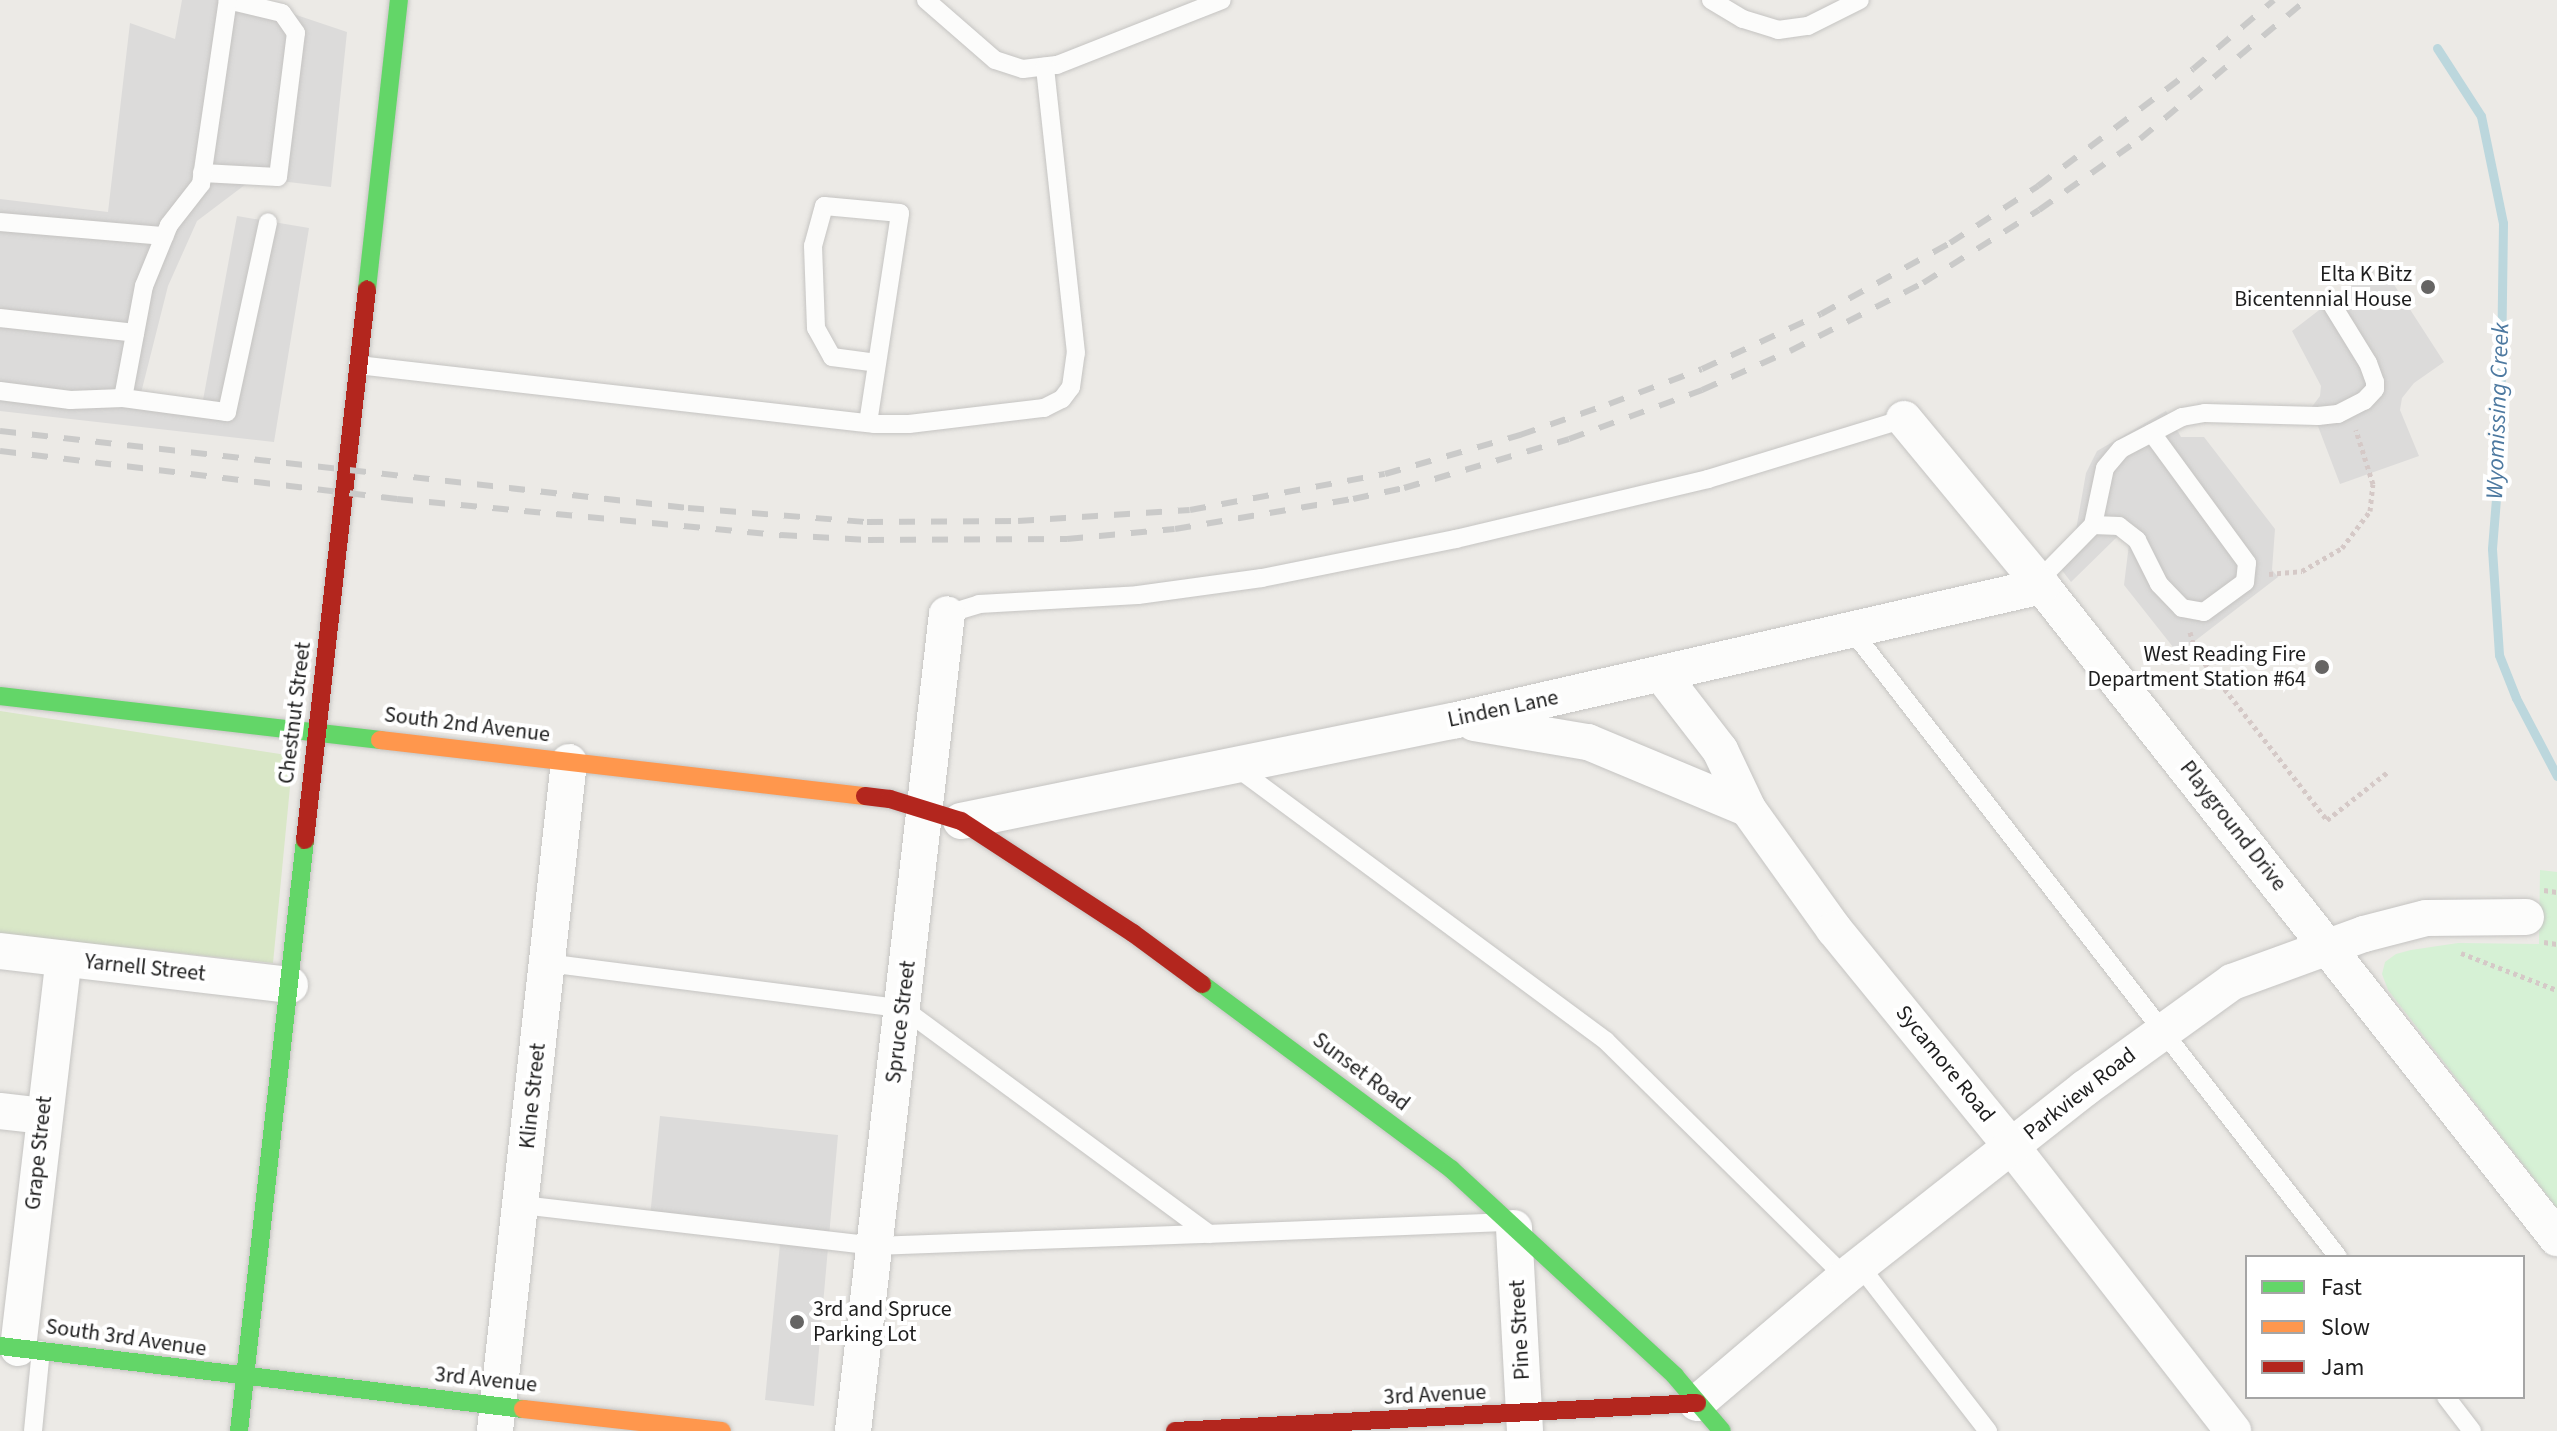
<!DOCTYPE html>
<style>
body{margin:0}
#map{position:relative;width:2557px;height:1431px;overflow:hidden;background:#eceae6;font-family:"Source Sans 3",sans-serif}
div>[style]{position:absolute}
.grass>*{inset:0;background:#d9e7c7}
.park>*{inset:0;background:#d6f1d5}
.parking>*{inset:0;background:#dcdbda}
.stream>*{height:9px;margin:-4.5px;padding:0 4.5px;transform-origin:4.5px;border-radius:4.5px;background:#bcd7dd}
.path>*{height:5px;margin-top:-2.5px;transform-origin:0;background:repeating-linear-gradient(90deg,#d5c9c7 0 4px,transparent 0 8px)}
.roads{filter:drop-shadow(0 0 2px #c5c4c2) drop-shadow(0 0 2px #c5c4c2)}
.lane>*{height:18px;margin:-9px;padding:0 9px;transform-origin:9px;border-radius:9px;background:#fcfcfb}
.street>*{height:36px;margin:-18px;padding:0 18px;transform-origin:18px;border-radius:18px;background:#fcfcfb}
.fast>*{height:18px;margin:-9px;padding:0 9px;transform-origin:9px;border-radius:9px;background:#63d668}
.slow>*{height:18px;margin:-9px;padding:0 9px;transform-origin:9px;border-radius:9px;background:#ff974d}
.jam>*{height:18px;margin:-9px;padding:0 9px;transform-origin:9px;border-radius:9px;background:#b3261e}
.rail>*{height:6px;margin-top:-3px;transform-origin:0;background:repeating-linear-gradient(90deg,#cacac9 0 16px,transparent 0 32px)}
.dots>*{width:22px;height:22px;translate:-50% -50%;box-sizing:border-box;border:4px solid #fff;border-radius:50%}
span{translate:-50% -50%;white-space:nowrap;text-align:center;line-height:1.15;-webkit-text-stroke:8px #fff;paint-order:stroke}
.poi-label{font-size:22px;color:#1e1e1e}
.right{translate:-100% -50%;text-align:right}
.left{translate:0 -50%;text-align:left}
.street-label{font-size:22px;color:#1e1e1e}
.water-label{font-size:24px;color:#4d79a0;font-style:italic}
.legend{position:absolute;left:2245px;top:1255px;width:280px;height:144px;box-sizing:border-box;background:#fff;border:2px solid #a5a5a5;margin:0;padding:10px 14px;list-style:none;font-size:24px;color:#1e1e1e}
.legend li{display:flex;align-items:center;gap:16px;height:40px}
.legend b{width:40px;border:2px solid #a5a5a5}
</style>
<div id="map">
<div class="grass">
<div style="clip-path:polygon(0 711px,293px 756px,273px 963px,0 934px)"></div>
</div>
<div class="park">
<div style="clip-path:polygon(2540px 870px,2557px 872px,2557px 1208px,2388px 990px,2382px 974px,2385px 962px,2396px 954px,2411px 950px,2458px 943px,2539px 944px)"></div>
</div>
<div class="parking">
<div style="clip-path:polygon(182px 0,252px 0,347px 32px,331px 187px,254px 178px,197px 221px,168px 286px,140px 397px,203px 400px,237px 216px,309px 228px,274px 442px,0 411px,0 199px,108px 212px,130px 23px,175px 39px)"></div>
<div style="clip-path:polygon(2380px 263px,2444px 362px,2414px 383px,2402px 398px,2400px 410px,2419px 456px,2340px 484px,2311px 408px,2320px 396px,2321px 386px,2292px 331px)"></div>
<div style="clip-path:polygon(2166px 411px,2181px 437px,2204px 437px,2275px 529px,2272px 570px,2278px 577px,2187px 647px,2173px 647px,2124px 585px,2129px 544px,2118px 536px,2071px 582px,2051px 556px,2076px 530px,2086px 473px,2097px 451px)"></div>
<div style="clip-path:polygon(660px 1116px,838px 1135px,814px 1406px,765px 1400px,780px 1244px,649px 1227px)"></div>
</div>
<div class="stream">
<div style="left:2437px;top:48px;width:81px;rotate:57.1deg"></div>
<div style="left:2481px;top:116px;width:109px;rotate:78.4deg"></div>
<div style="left:2503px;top:223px;width:226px;rotate:90.8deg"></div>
<div style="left:2500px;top:449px;width:100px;rotate:94.6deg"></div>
<div style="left:2492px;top:549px;width:106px;rotate:86.2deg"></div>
<div style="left:2499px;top:655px;width:46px;rotate:68.4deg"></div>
<div style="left:2516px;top:698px;width:88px;rotate:62.3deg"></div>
</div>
<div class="path">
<div style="left:2269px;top:574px;width:33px;rotate:-5deg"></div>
<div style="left:2302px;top:571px;width:46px;rotate:-29.9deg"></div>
<div style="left:2342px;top:548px;width:46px;rotate:-52.9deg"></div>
<div style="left:2370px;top:511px;width:27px;rotate:-84deg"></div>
<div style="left:2373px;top:484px;width:57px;rotate:-107.5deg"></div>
<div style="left:2190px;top:632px;width:20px;rotate:75deg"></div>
<div style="left:2195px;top:651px;width:214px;rotate:52deg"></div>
<div style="left:2327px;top:820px;width:79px;rotate:-38.3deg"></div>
<div style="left:2544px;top:890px;width:13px;rotate:9deg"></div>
<div style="left:2544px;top:942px;width:13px;rotate:9deg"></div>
<div style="left:2461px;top:953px;width:103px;rotate:21.1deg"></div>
</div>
<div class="roads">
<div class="lane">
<div style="left:926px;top:0;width:91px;rotate:41deg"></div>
<div style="left:995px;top:60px;width:29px;rotate:18deg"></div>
<div style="left:1023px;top:69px;width:34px;rotate:-7deg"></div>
<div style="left:1057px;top:65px;width:177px;rotate:-21.5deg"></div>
<div style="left:1711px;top:0;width:37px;rotate:31deg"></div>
<div style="left:1743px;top:19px;width:37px;rotate:17deg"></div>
<div style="left:1778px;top:30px;width:30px;rotate:-8deg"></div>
<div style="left:1808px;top:26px;width:58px;rotate:-26.6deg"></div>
<div style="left:202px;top:173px;width:76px;rotate:3deg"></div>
<div style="left:278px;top:177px;width:145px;rotate:-82.9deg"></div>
<div style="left:296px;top:33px;width:24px;rotate:-125deg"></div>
<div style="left:282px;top:13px;width:56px;rotate:-166.5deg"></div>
<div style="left:0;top:222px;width:165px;rotate:4.9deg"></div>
<div style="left:0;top:318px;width:136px;rotate:6.3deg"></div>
<div style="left:358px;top:365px;width:519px;rotate:6.52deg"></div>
<div style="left:874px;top:424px;width:35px"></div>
<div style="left:909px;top:424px;width:136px;rotate:-6.8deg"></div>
<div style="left:1044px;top:408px;width:20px;rotate:-27deg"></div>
<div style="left:1062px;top:399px;width:15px;rotate:-53deg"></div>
<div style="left:1071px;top:387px;width:34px;rotate:-82deg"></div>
<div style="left:1076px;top:353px;width:288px;rotate:-96.2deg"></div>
<div style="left:0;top:391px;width:71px;rotate:7.3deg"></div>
<div style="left:70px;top:400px;width:53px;rotate:-2.2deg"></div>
<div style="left:123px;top:398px;width:105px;rotate:7.7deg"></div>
<div style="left:227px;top:412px;width:194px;rotate:-77.8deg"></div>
<div style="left:123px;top:398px;width:114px;rotate:-79.4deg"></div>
<div style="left:144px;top:286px;width:66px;rotate:-67.7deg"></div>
<div style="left:169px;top:225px;width:52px;rotate:-52deg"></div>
<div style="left:201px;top:184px;width:186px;rotate:-81.7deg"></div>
<div style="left:868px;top:423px;width:212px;rotate:-81.3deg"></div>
<div style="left:900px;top:213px;width:76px;rotate:-174.7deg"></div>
<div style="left:824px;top:206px;width:41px;rotate:105.4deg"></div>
<div style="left:813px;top:246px;width:82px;rotate:87.9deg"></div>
<div style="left:816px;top:328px;width:33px;rotate:61deg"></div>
<div style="left:832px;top:357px;width:45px;rotate:7.6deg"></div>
<div style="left:2093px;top:525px;width:26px;rotate:2deg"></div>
<div style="left:2119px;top:526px;width:23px;rotate:38deg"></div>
<div style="left:2137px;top:540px;width:49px;rotate:63.4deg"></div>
<div style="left:2159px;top:584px;width:33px;rotate:46deg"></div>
<div style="left:2182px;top:608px;width:22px;rotate:10deg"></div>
<div style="left:2204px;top:612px;width:51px;rotate:-36.2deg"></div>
<div style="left:2245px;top:582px;width:19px;rotate:-84deg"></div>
<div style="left:2247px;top:563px;width:161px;rotate:-126.2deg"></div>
<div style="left:2038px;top:581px;width:78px;rotate:-45.5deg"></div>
<div style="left:2093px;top:525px;width:58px;rotate:-78.1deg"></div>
<div style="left:2105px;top:468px;width:25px;rotate:-50deg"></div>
<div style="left:2121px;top:449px;width:69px;rotate:-27.7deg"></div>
<div style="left:2182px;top:417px;width:23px;rotate:-10deg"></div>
<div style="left:2205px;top:413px;width:113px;rotate:1.5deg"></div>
<div style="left:2318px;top:416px;width:20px;rotate:-6deg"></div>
<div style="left:2338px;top:414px;width:29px;rotate:-27deg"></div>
<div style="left:2364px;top:401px;width:16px;rotate:-47deg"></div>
<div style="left:2375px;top:389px;width:7px;rotate:-90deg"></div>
<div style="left:2375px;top:382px;width:20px;rotate:-110deg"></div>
<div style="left:2368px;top:363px;width:67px;rotate:-121.6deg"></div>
<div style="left:947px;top:614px;width:34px;rotate:-17deg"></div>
<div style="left:979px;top:604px;width:159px;rotate:-3.2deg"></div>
<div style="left:1138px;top:595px;width:125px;rotate:-7.8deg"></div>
<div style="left:1262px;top:578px;width:198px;rotate:-11.4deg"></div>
<div style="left:1456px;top:539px;width:259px;rotate:-13.4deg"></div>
<div style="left:1708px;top:479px;width:205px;rotate:-17deg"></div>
<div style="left:1850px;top:628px;width:796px;rotate:52.19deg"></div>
<div style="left:1236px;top:767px;width:460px;rotate:36.5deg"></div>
<div style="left:1606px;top:1041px;width:336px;rotate:44.6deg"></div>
<div style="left:547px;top:963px;width:360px;rotate:7.3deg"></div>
<div style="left:904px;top:1009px;width:379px;rotate:36.4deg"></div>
<div style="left:1209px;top:1234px;width:293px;rotate:-2.3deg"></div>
<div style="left:522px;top:1205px;width:354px;rotate:6.6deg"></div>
<div style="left:874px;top:1246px;width:335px;rotate:-2.1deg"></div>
<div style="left:1860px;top:1266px;width:209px;rotate:52.2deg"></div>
<div style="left:2446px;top:1397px;width:43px;rotate:52.6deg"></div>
<div style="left:33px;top:1431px;width:81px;rotate:-84.4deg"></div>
</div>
<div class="street">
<div style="left:1904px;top:419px;width:217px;rotate:50.4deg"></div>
<div style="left:2042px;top:586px;width:831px;rotate:51.7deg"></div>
<div style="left:1662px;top:675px;width:95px;rotate:52.3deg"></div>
<div style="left:1720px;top:750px;width:65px;rotate:64.6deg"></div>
<div style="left:1748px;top:809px;width:148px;rotate:54.4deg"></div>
<div style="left:1834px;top:929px;width:281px;rotate:50.8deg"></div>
<div style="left:2012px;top:1147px;width:360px;rotate:52.1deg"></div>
<div style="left:1474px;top:723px;width:116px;rotate:9.5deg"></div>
<div style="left:1588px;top:742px;width:173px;rotate:22.7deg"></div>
<div style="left:961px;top:821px;width:506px;rotate:-11.51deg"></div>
<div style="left:1457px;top:720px;width:600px;rotate:-12.9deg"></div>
<div style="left:0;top:951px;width:292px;rotate:6.7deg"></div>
<div style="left:0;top:1111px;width:43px;rotate:6.6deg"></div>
<div style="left:1514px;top:1228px;width:203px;rotate:86.9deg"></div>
<div style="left:18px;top:1348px;width:392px;rotate:-83.3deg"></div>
<div style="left:1697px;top:1403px;width:194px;rotate:-40.4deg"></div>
<div style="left:1845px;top:1277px;width:305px;rotate:-38.2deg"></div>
<div style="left:2085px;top:1088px;width:181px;rotate:-35.8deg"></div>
<div style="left:2232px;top:982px;width:140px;rotate:-20deg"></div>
<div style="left:2364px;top:934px;width:64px;rotate:-14.5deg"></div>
<div style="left:2426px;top:918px;width:100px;rotate:-0.6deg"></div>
<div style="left:495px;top:1431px;width:673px;rotate:-83.69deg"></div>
<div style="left:853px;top:1431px;width:822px;rotate:-83.44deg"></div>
</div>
<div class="fast">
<div style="left:367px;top:289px;width:291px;rotate:-83.7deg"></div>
<div style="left:0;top:696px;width:383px;rotate:6.6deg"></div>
<div style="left:1202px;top:984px;width:310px;rotate:36.6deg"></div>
<div style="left:1451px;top:1169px;width:305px;rotate:42.7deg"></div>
<div style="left:1675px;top:1376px;width:72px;rotate:49.5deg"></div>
<div style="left:0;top:1346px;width:527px;rotate:6.87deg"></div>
<div style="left:239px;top:1431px;width:595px;rotate:-83.63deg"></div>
</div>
<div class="slow">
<div style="left:380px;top:740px;width:488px;rotate:6.6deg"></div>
<div style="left:523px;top:1409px;width:200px;rotate:6.3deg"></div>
</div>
<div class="jam">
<div style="left:865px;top:796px;width:25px;rotate:7deg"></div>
<div style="left:890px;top:799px;width:74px;rotate:17.2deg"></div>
<div style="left:961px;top:821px;width:205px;rotate:33.1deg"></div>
<div style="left:1133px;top:933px;width:86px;rotate:36.5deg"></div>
<div style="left:305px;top:840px;width:554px;rotate:-83.58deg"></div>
<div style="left:1175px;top:1431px;width:523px;rotate:-3.07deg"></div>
</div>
</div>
<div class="rail">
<div style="left:0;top:431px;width:692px;rotate:6.39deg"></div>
<div style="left:688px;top:508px;width:180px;rotate:4.5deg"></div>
<div style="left:867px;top:522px;width:151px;rotate:-0.4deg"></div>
<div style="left:1018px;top:521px;width:172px;rotate:-3.7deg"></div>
<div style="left:1190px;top:510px;width:198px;rotate:-10.5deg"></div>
<div style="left:1385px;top:474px;width:141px;rotate:-16.1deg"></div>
<div style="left:1520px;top:435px;width:94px;rotate:-19.2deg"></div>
<div style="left:1609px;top:404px;width:99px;rotate:-20.6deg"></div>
<div style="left:1702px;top:369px;width:131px;rotate:-24.8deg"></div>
<div style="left:1821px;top:314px;width:147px;rotate:-28.8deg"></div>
<div style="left:1950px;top:243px;width:105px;rotate:-32.9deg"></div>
<div style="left:2038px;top:186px;width:194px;rotate:-37deg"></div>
<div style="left:2193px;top:69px;width:106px;rotate:-40.4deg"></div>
<div style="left:0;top:451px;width:400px;rotate:6.9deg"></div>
<div style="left:397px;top:499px;width:386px;rotate:5.4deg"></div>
<div style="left:781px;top:535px;width:87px;rotate:3.3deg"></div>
<div style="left:868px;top:540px;width:199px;rotate:-0.3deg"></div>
<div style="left:1067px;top:539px;width:108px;rotate:-5.3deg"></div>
<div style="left:1175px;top:529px;width:181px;rotate:-9.6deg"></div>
<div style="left:1353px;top:499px;width:52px;rotate:-12.2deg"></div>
<div style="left:1404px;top:488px;width:172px;rotate:-16.5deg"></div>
<div style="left:1569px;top:439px;width:142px;rotate:-20.2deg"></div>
<div style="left:1702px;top:390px;width:96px;rotate:-23.9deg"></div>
<div style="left:1790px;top:351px;width:149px;rotate:-27.1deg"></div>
<div style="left:1923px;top:283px;width:137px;rotate:-32.2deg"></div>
<div style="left:2039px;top:210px;width:123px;rotate:-35.1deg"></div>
<div style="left:2140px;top:139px;width:217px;rotate:-39.9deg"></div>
</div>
<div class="dots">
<div style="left:2428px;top:287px;background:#666564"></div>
<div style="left:2322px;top:667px;background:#666564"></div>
<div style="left:797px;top:1322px;background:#666564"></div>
</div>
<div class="poi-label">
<span class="right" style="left:2412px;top:287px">Elta K Bitz<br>Bicentennial House</span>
<span class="right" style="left:2306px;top:667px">West Reading Fire<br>Department Station #64</span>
<span class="left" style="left:813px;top:1322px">3rd and Spruce<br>Parking Lot</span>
</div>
<div class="street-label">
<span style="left:1503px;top:709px;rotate:-12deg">Linden Lane</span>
<span style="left:295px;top:713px;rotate:-83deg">Chestnut Street</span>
<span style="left:467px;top:725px;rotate:7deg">South 2nd Avenue</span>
<span style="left:2233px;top:826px;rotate:52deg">Playground Drive</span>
<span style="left:145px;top:968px;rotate:6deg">Yarnell Street</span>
<span style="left:901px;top:1022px;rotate:-83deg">Spruce Street</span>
<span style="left:1945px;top:1064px;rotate:51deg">Sycamore Road</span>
<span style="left:1361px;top:1072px;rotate:37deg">Sunset Road</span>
<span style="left:2080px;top:1094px;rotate:-38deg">Parkview Road</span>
<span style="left:533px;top:1096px;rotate:-84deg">Kline Street</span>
<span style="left:39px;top:1153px;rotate:-84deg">Grape Street</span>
<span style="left:1520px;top:1330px;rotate:-93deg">Pine Street</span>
<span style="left:126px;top:1338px;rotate:8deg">South 3rd Avenue</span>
<span style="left:486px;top:1380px;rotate:6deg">3rd Avenue</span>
<span style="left:1435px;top:1395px;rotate:-3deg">3rd Avenue</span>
</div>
<div class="water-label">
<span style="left:2498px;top:411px;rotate:-88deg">Wyomissing Creek</span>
</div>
<ul class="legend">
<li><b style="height:10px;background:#63d668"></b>Fast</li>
<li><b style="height:10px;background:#ff974d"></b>Slow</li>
<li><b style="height:10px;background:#b3261e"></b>Jam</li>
</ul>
</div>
